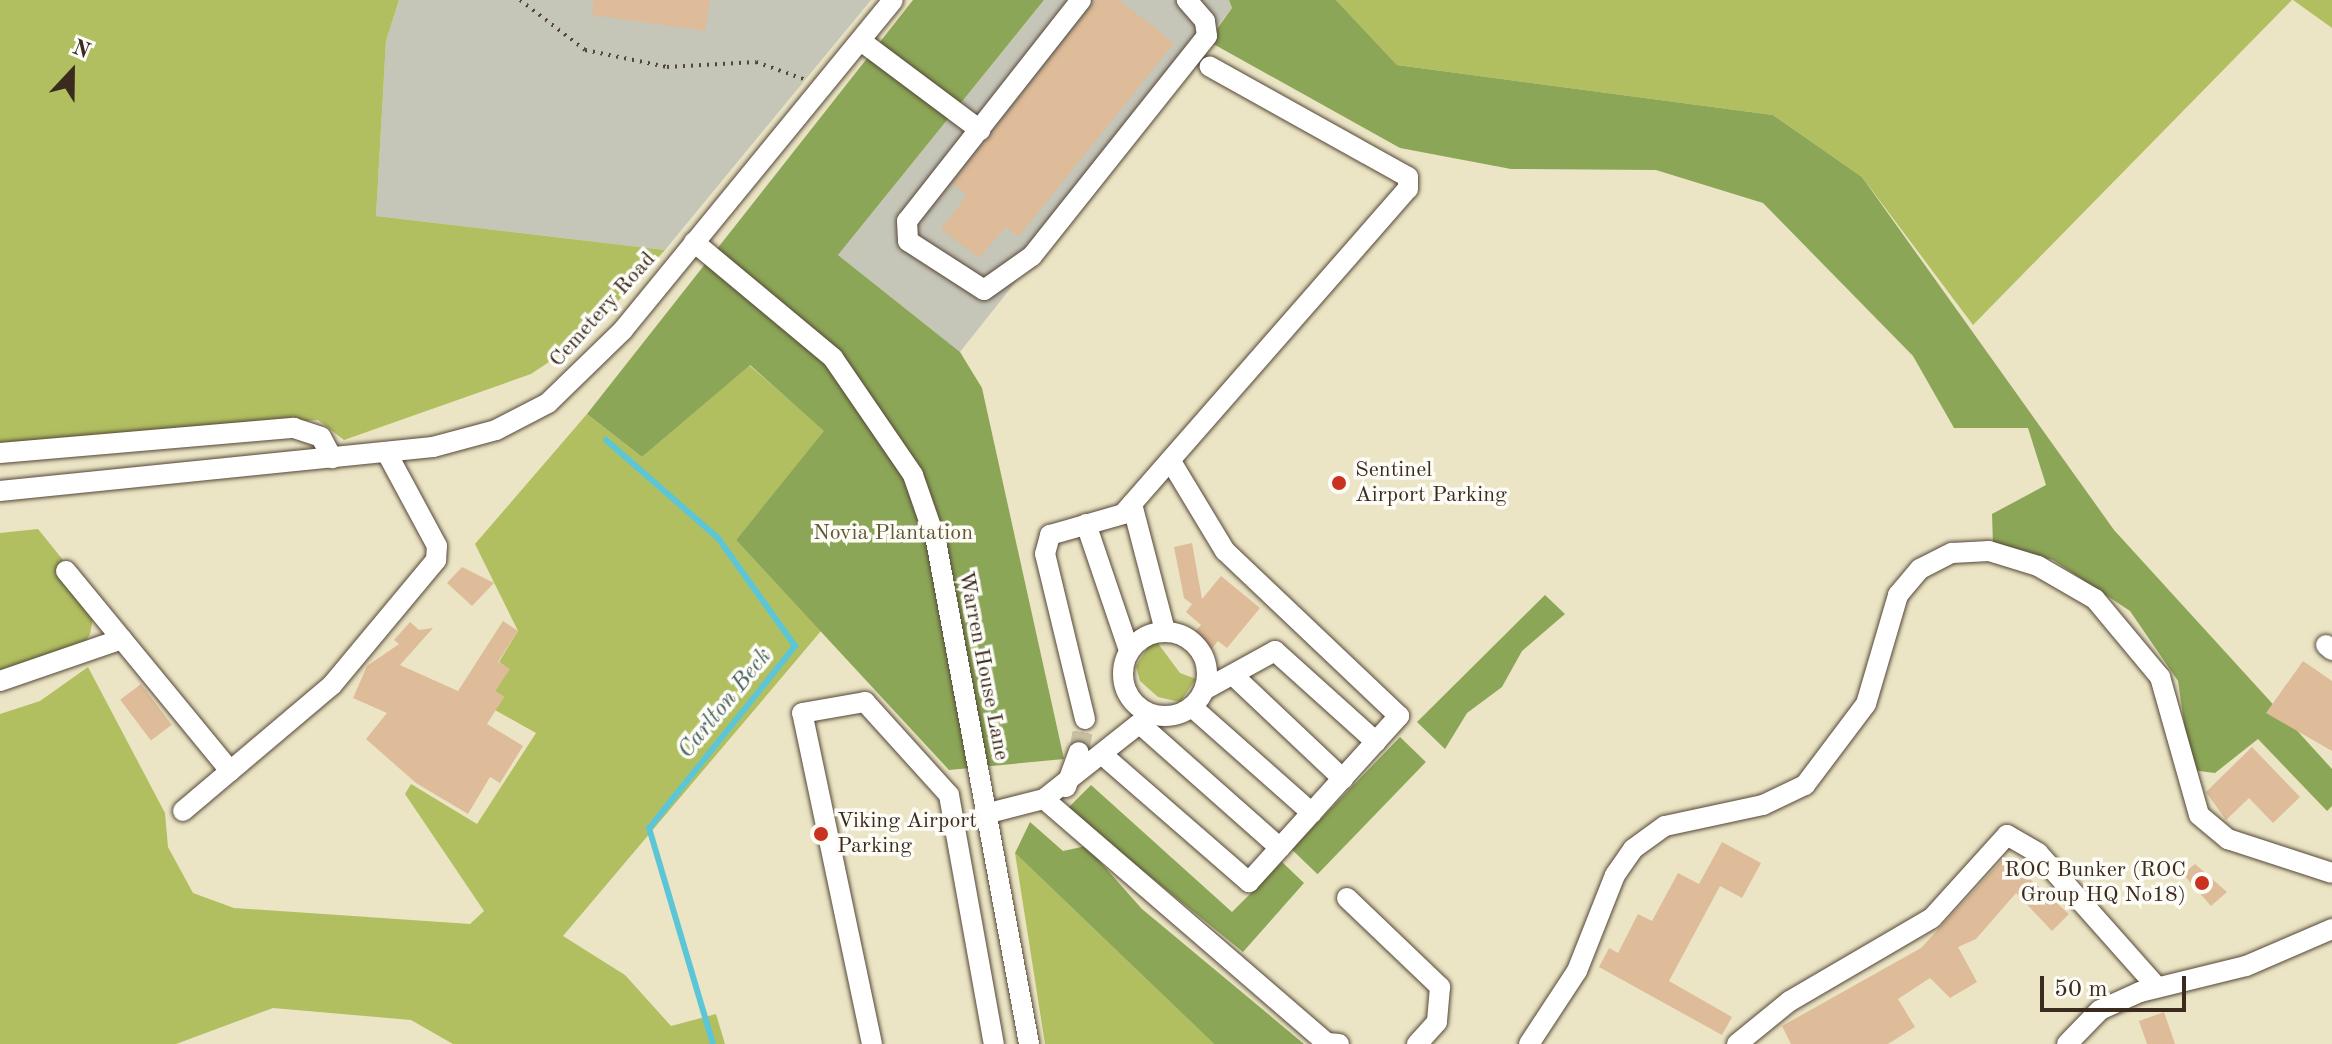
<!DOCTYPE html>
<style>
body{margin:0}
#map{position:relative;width:2332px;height:1044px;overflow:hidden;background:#ebe5c5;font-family:"Old Standard TT",serif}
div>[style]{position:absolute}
.industrial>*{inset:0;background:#c5c5b8}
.green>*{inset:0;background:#b1bf61}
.forest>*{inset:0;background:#8ca657;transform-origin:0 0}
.stream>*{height:6px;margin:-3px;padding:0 3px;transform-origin:3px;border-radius:3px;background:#5cc6d7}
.building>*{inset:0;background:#debb99;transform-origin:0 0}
.minor-tunnel>*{height:20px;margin-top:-10px;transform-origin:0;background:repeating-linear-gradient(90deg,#c8c0a4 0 20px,transparent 0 30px)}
.path>*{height:4px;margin-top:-2px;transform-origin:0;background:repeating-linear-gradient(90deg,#554637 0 2px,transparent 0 8px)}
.roads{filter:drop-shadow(0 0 2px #554637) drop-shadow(0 0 2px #554637)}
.minor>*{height:20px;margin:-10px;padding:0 10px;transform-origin:10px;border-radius:10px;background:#fff}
.minor>.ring{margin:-10px;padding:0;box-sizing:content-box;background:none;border:20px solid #fff;border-radius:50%}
.dots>*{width:22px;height:22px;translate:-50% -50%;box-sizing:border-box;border:4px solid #fdfcf7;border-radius:50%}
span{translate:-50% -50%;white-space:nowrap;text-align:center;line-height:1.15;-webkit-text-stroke:7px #fdfcf7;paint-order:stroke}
.street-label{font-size:22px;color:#3b2a1e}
.poi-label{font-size:22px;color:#3b2a1e}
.left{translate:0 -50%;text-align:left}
.right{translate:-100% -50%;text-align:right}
.park-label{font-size:22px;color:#5e5732}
.water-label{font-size:24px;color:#47615f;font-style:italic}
.north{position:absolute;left:32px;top:32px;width:80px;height:80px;-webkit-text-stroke:6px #fdfcf7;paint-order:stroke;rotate:22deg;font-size:22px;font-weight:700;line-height:32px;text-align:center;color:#3b2a1e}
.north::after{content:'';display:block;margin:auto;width:28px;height:36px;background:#3b2a1e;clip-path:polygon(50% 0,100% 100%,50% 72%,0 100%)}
.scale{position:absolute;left:2040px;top:976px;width:146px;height:36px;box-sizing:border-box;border:4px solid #3b2a1e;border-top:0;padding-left:10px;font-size:24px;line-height:28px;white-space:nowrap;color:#3b2a1e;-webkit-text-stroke:6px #fdfcf7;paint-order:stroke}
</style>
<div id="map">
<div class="industrial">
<div style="clip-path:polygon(399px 0,871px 0,665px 250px,376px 216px,386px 41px)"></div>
<div style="clip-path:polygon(1044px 0,1229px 0,1232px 8px,960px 352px,838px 255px)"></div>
</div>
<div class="green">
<div style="clip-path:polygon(0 0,399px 0,386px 41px,376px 216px,665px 250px,582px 340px,531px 374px,344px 440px,318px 420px,0 446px)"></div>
<div style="clip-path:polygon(1336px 0,2292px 0,1973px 325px,1862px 177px,1773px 115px,1397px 65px)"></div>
<div style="clip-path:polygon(2293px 0,2332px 0,2332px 28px)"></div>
<div style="clip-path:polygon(749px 365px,825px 431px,736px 540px,821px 631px,563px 936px,625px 975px,671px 1026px,716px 1014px,725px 1044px,453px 1044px,411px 1020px,273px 1008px,176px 1044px,0 1044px,0 714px,40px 701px,88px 667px,165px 813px,168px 847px,193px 893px,234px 908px,470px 924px,484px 911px,405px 794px,411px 784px,477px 824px,536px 733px,495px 710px,504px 697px,495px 691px,509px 669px,499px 662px,518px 631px,475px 544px,587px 414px,642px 457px)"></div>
<div style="clip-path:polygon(38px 529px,67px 565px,93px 618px,90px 634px,84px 645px,0 677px,0 533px)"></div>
<div style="clip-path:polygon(1154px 638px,1180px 673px,1196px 679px,1180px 702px,1158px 697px,1140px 681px,1136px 666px)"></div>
<div style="clip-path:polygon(1015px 853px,1214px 1044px,1045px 1044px)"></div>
</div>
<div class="forest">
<div style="clip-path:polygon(913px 0,1044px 0,838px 255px,960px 352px,982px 388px,1064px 759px,949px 770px,736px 540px,824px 431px,750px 365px,642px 457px,587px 414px)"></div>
<div style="clip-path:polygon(1229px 0,1336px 0,1397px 65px,1773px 115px,1862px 177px,2114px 530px,2332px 769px,2332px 806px,2327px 811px,2258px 739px,2215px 773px,2191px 770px,2178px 681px,2130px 611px,2053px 560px,1993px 545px,1992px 514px,2046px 485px,2028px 428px,1954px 428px,1913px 356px,1763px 203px,1656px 170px,1511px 169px,1400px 148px,1208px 41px,1232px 8px)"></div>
<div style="clip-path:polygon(1545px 595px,1565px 614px,1522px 651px,1502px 687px,1467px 713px,1445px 749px,1417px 722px)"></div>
<div style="left:1400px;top:737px;width:36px;height:156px;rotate:44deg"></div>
<div style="clip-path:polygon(1091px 785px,1232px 912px,1282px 862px,1304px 883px,1243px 952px,1067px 809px)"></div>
<div style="clip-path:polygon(1030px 822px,1063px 851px,1086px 846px,1142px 909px,1304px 1044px,1214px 1044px,1015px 853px)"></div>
</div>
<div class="stream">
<div style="left:606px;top:440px;width:149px;rotate:41.2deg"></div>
<div style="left:718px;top:538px;width:133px;rotate:54.5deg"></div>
<div style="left:795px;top:646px;width:233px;rotate:128.7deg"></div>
<div style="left:649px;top:828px;width:225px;rotate:73.5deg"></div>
</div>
<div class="building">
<div style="clip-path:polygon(594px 0,710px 0,705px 31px,592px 15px)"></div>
<div style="clip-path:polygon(1096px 0,1119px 0,1174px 43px,1018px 237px,1006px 227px,979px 258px,941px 229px,967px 195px,952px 184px)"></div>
<div style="clip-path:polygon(1192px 543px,1202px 599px,1221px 576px,1260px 608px,1227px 648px,1218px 641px,1210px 651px,1192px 635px,1201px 625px,1186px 612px,1192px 604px,1184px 598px,1174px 547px)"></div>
<div style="clip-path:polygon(462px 567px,494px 583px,472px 606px,447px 583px)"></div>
<div style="clip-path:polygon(503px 621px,518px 631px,498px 662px,510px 669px,495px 691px,504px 697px,487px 724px,523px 746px,500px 783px,490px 777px,468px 814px,416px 783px,366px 739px,387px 713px,353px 698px,367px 666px,399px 644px,394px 640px,410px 622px,419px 630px,433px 628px,400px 665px,458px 691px)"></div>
<div style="clip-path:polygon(2303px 661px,2332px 681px,2332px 751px,2266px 713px)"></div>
<div style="left:141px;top:684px;width:51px;height:26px;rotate:53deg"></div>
<div style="clip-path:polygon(2252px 747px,2300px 797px,2273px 823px,2249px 798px,2226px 820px,2206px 792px)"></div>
<div style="clip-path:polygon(1722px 842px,1761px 863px,1742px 898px,1720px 886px,1669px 981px,1732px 1017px,1722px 1035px,1599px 967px,1609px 948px,1618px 953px,1638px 914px,1652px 921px,1678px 873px,1699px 884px)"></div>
<div style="clip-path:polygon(2005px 857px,2069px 914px,2052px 931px,2016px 893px,1976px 939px,1958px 947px,1977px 982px,1950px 998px,1930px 978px,1898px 999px,1915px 1027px,1888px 1044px,1791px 1044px,1782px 1026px,1921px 948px)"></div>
<div style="clip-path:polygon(2195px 864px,2227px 892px,2211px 906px,2183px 874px)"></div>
<div style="clip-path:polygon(2164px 1012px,2175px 1044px,2147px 1044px,2139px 1021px)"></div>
</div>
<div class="minor-tunnel">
<div style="left:1079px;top:752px;width:34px;rotate:-80deg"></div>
</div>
<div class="path">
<div style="left:520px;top:0;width:82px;rotate:37.6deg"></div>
<div style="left:585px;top:50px;width:84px;rotate:11.7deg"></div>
<div style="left:667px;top:67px;width:89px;rotate:-3.2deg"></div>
<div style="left:756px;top:62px;width:53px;rotate:19.8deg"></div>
</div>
<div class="roads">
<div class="minor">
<div style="left:1081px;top:0;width:281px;rotate:128.2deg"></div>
<div style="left:907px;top:221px;width:20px;rotate:87deg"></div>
<div style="left:908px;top:241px;width:90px;rotate:32.8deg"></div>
<div style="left:984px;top:290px;width:59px;rotate:-35.3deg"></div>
<div style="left:1032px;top:256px;width:281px;rotate:-51.5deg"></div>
<div style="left:1207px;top:36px;width:15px;rotate:-98deg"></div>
<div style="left:1205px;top:21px;width:28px;rotate:-131deg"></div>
<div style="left:861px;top:41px;width:149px;rotate:36.8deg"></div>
<div style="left:694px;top:242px;width:181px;rotate:39.8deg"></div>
<div style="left:833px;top:358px;width:142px;rotate:55.6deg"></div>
<div style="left:913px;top:475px;width:70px;rotate:70.8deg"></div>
<div style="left:936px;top:541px;width:512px;rotate:79.52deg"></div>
<div style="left:0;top:453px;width:295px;rotate:-4.9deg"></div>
<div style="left:294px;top:428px;width:28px;rotate:18deg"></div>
<div style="left:321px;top:437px;width:24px;rotate:62deg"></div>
<div style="left:0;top:491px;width:435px;rotate:-5.8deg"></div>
<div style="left:433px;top:447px;width:65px;rotate:-15.1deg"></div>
<div style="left:496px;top:430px;width:59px;rotate:-27.4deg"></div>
<div style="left:548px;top:403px;width:105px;rotate:-44.2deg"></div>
<div style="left:623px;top:330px;width:426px;rotate:-50.7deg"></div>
<div style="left:1132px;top:504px;width:131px;rotate:75.4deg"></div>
<div style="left:1086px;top:524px;width:133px;rotate:71.2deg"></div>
<div style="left:66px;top:571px;width:259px;rotate:50.6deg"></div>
<div class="ring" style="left:1123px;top:632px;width:64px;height:64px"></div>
<div style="left:2326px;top:645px;width:8px;rotate:40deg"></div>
<div style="left:1234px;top:676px;width:150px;rotate:43.4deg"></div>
<div style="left:0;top:681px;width:129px;rotate:-19deg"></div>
<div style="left:1204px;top:690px;width:81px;rotate:-28.8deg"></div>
<div style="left:1275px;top:651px;width:136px;rotate:42deg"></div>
<div style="left:1192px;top:707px;width:160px;rotate:41.5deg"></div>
<div style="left:1085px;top:719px;width:170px;rotate:-103.6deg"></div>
<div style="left:1045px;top:554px;width:20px;rotate:-75deg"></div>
<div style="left:1050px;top:535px;width:76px;rotate:-16deg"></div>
<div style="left:1123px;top:514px;width:432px;rotate:-48.8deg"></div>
<div style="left:1408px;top:189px;width:12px;rotate:-90deg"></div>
<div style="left:1408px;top:177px;width:227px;rotate:-150.9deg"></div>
<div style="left:1140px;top:724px;width:187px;rotate:41.5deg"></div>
<div style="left:1105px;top:757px;width:191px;rotate:41deg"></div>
<div style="left:1249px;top:882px;width:224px;rotate:-47.9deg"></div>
<div style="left:1399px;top:716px;width:240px;rotate:-136.5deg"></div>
<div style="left:1225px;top:551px;width:106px;rotate:-121.1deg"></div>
<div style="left:1066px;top:787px;width:37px;rotate:-70deg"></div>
<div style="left:1044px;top:799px;width:135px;rotate:-38.4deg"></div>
<div style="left:183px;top:811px;width:195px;rotate:-40.2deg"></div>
<div style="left:332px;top:685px;width:163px;rotate:-50.2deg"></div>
<div style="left:436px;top:560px;width:14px;rotate:-86deg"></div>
<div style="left:437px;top:546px;width:106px;rotate:-118.3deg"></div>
<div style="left:989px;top:813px;width:57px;rotate:-14.3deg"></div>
<div style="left:1044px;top:799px;width:374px;rotate:40.8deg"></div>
<div style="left:1327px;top:1043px;width:12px;rotate:5deg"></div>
<div style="left:1347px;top:898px;width:129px;rotate:43.7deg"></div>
<div style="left:1440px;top:987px;width:35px;rotate:95deg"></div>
<div style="left:1437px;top:1022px;width:30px;rotate:132deg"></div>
<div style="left:872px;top:1044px;width:338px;rotate:-101.9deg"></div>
<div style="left:802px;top:713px;width:64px;rotate:-9.9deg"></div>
<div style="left:865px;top:702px;width:125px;rotate:47.9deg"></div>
<div style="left:949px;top:795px;width:253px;rotate:79.8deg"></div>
<div style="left:1529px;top:1044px;width:87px;rotate:-56.7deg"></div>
<div style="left:1577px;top:971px;width:103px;rotate:-68.4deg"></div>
<div style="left:1615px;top:875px;width:32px;rotate:-55deg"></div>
<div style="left:1633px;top:849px;width:39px;rotate:-36deg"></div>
<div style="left:1665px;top:826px;width:100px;rotate:-12.1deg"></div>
<div style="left:1763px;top:805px;width:47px;rotate:-25.5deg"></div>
<div style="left:1805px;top:785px;width:101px;rotate:-53deg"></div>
<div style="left:1866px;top:704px;width:114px;rotate:-73.6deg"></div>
<div style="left:1898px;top:595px;width:34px;rotate:-50deg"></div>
<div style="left:1920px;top:569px;width:36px;rotate:-27deg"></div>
<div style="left:1952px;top:553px;width:37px;rotate:-3deg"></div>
<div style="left:1989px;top:551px;width:51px;rotate:17deg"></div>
<div style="left:2038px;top:566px;width:66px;rotate:30.1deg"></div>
<div style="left:2095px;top:599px;width:102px;rotate:50.2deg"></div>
<div style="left:2160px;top:677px;width:143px;rotate:74.2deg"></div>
<div style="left:2199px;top:815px;width:38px;rotate:40deg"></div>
<div style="left:2228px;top:839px;width:109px;rotate:18.1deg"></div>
<div style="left:1737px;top:1044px;width:68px;rotate:-39.1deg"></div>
<div style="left:1790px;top:1001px;width:164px;rotate:-30.3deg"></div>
<div style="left:1932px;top:918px;width:112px;rotate:-47.9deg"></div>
<div style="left:2007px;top:835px;width:36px;rotate:30deg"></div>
<div style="left:2038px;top:853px;width:179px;rotate:48.4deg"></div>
<div style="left:2067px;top:1044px;width:47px;rotate:-45.9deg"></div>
<div style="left:2100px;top:1010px;width:44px;rotate:-24.2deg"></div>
<div style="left:2140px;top:992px;width:109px;rotate:-13.8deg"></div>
<div style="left:2246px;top:966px;width:94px;rotate:-23.3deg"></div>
</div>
</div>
<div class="dots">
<div style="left:1339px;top:483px;background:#c8321e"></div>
<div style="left:821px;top:834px;background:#c8321e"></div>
<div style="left:2202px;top:883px;background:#c8321e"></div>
</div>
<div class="street-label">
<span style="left:603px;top:310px;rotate:-48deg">Cemetery Road</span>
<span style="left:983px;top:666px;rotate:79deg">Warren House Lane</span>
</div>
<div class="poi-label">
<span class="left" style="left:1355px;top:483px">Sentinel<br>Airport Parking</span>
<span class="left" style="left:837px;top:834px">Viking Airport<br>Parking</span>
<span class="right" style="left:2186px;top:883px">ROC Bunker (ROC<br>Group HQ No18)</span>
</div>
<div class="park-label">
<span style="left:893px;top:534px">Novia Plantation</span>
</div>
<div class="water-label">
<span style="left:726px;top:704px;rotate:-51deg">Carlton Beck</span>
</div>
<div class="north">N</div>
<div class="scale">50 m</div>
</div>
